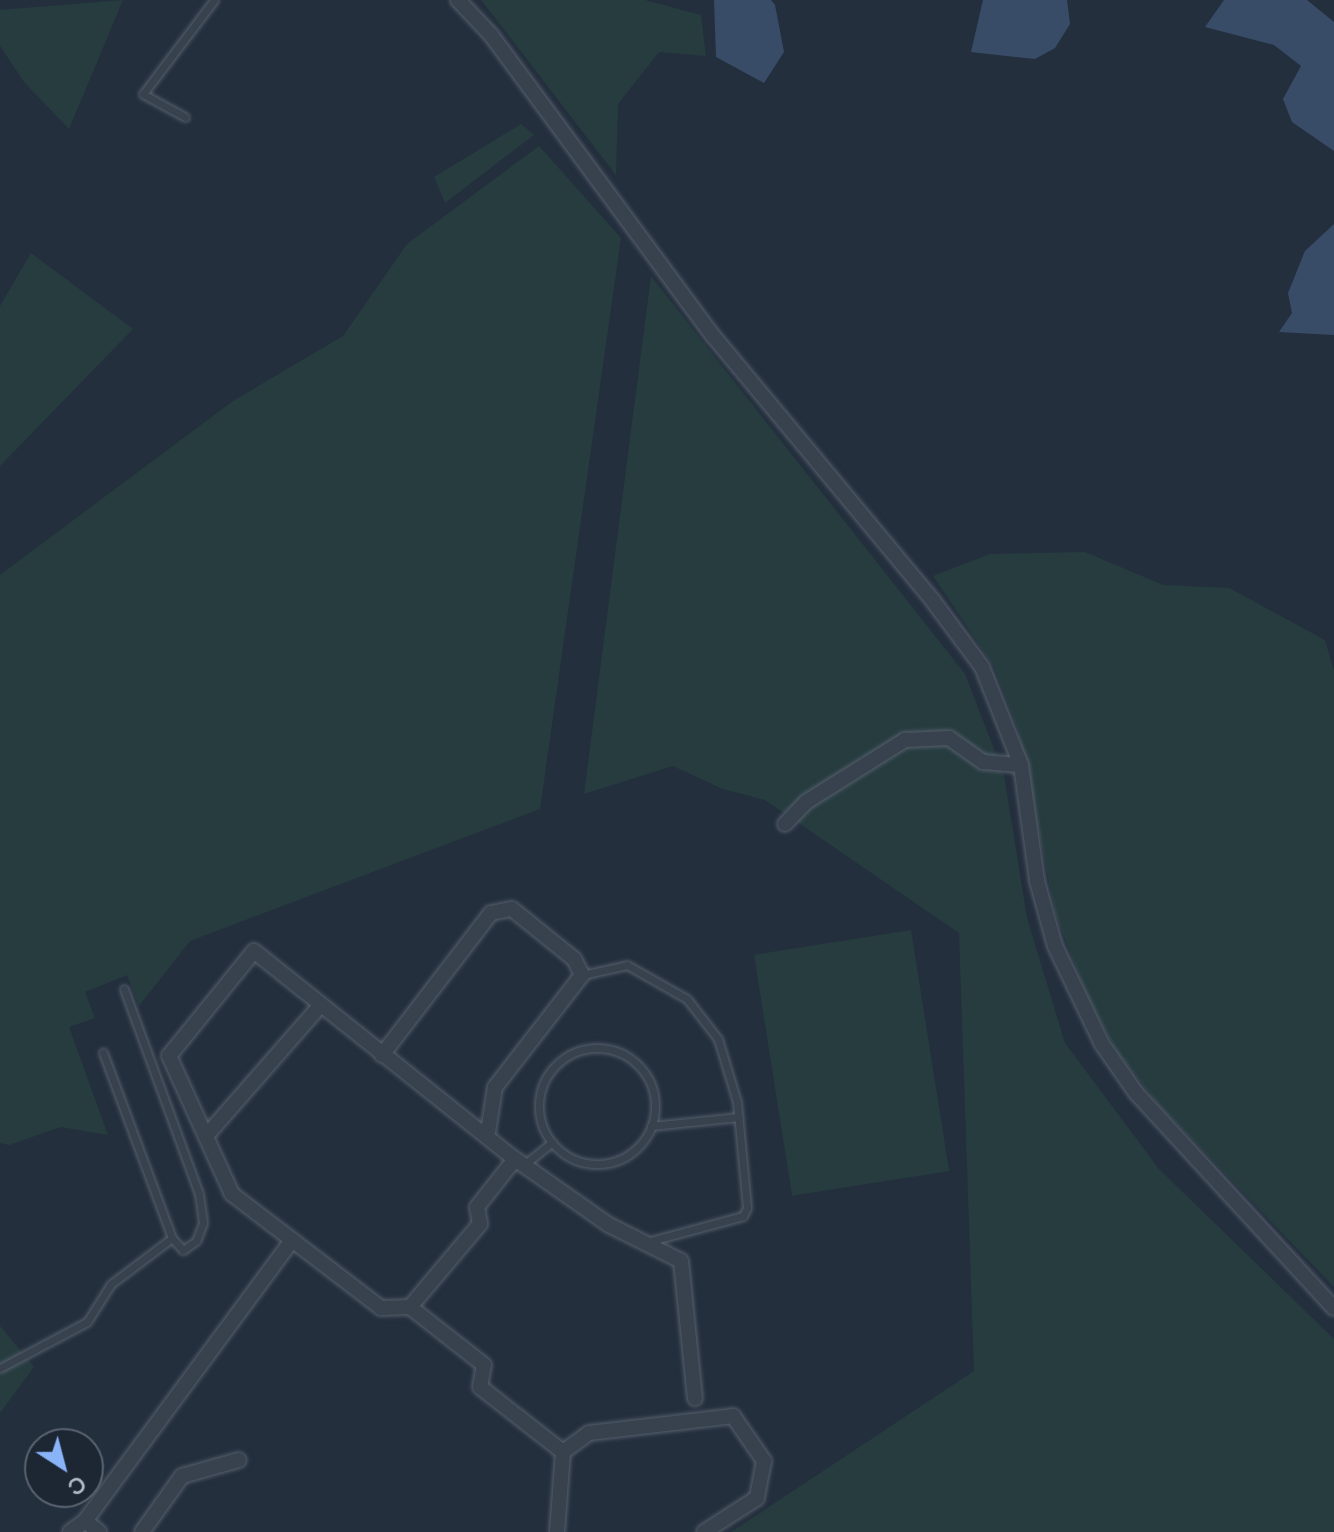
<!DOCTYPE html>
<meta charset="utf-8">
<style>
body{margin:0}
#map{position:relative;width:1334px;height:1532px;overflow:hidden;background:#242f3e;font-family:Manrope,sans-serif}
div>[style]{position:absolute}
.green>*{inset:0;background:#263c3f;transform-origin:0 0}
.water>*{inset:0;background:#394c67}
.roads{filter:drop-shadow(0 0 2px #565f6c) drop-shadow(0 0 2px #565f6c)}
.lane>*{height:7px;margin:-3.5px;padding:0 3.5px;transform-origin:3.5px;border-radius:3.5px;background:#38414e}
.lane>.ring{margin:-3.5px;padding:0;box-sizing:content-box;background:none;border:7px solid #38414e;border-radius:50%}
.street>*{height:14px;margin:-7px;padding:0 7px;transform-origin:7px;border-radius:7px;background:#38414e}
span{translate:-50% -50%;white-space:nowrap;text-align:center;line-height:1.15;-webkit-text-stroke:8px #1d2633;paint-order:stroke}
.north{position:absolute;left:24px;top:1428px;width:80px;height:80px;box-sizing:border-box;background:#1d2633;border:2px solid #59626f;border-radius:50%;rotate:144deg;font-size:22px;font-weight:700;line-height:32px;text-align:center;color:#b4bcc9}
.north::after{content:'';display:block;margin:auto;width:28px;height:36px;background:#8ab4f8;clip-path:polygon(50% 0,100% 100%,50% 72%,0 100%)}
</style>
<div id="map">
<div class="green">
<div style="clip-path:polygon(123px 0,69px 129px,24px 82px,0 46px,0 10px)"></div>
<div style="clip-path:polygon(481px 0,645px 0,701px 15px,706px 56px,659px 52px,618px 104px,616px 175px)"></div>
<div style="clip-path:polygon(521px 124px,534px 135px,445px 203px,434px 177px)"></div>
<div style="clip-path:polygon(539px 146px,621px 238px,540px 809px,190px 941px,139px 1006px,127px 975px,85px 992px,95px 1018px,69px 1027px,108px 1135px,61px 1127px,9px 1145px,0 1143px,0 575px,233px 401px,343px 336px,407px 244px)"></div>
<div style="clip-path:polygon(31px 253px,133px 329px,0 466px,0 306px)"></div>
<div style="clip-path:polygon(651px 276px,965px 674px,1004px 775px,1027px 918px,1065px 1043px,1159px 1169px,1334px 1339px,1334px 1532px,731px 1532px,974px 1371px,959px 933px,765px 800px,723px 789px,673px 766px,584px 794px)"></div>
<div style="clip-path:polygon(1085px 552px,1163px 585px,1229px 588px,1325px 640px,1334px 671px,1334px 1287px,1157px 1103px,1117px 1052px,1086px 993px,1056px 916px,1018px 730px,994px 667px,933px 576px,990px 554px)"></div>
<div style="left:911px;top:930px;width:244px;height:159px;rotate:81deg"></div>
<div style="clip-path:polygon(0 1326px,34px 1367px,0 1413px)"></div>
</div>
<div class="water">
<div style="clip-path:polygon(714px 0,771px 0,775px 5px,784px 52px,764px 83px,716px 57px)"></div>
<div style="clip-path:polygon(983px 0,1067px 0,1070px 24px,1055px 48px,1035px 59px,971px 52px)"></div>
<div style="clip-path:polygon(1224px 0,1307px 0,1334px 22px,1334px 151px,1292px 122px,1283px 99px,1301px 66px,1274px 45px,1205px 27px)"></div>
<div style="clip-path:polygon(1334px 224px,1334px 335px,1279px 332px,1292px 313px,1288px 293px,1305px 251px)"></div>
</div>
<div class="roads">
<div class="lane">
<div style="left:185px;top:117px;width:48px;rotate:-151.3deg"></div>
<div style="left:143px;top:94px;width:118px;rotate:-52.9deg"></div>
<div style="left:582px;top:975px;width:46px;rotate:-12.5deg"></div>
<div style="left:627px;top:965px;width:69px;rotate:29.5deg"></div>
<div style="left:687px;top:999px;width:51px;rotate:52.2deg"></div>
<div style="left:718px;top:1039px;width:66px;rotate:73.2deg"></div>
<div style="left:737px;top:1102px;width:106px;rotate:84.6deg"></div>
<div style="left:747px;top:1208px;width:9px;rotate:117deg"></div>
<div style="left:743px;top:1216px;width:99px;rotate:164.8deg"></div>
<div style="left:124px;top:989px;width:218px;rotate:69.9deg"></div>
<div style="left:199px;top:1194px;width:29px;rotate:82deg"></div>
<div style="left:203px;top:1223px;width:19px;rotate:111deg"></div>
<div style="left:196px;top:1241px;width:16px;rotate:145deg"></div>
<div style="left:183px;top:1250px;width:16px;rotate:-133deg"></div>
<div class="ring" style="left:539px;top:1048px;width:109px;height:109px"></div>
<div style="left:651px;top:1126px;width:88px;rotate:-5.8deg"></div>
<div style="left:524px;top:1165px;width:36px;rotate:-39deg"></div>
<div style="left:0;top:1368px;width:98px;rotate:-27.9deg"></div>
<div style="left:87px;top:1322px;width:45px;rotate:-57.7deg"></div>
<div style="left:111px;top:1284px;width:76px;rotate:-37deg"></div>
<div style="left:172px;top:1238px;width:198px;rotate:-110.4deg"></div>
</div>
<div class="street">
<div style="left:458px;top:0;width:48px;rotate:46.7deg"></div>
<div style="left:491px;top:35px;width:375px;rotate:53.6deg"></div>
<div style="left:714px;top:337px;width:343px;rotate:50.3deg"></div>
<div style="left:933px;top:601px;width:82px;rotate:53.4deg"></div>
<div style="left:982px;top:667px;width:105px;rotate:68.3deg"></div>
<div style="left:1021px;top:765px;width:117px;rotate:82.1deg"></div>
<div style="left:1037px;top:881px;width:67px;rotate:74.5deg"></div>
<div style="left:1055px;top:946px;width:109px;rotate:64.4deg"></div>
<div style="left:1102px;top:1044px;width:60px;rotate:55.2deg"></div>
<div style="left:1136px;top:1093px;width:292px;rotate:47.4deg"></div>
<div style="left:785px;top:824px;width:30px;rotate:-46deg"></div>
<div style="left:806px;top:802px;width:117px;rotate:-32.1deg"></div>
<div style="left:905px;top:740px;width:44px;rotate:-2.6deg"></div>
<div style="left:949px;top:738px;width:42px;rotate:35.2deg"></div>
<div style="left:983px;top:762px;width:38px;rotate:5deg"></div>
<div style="left:382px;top:1055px;width:179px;rotate:-52.5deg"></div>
<div style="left:491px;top:913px;width:21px;rotate:-11deg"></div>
<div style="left:512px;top:909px;width:80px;rotate:38.9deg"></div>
<div style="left:574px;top:959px;width:18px;rotate:63deg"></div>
<div style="left:582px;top:975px;width:142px;rotate:127.8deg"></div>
<div style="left:495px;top:1087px;width:46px;rotate:98.8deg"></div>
<div style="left:206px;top:1136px;width:171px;rotate:-48.8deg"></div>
<div style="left:410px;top:1307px;width:109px;rotate:-49.9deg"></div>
<div style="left:480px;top:1224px;width:17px;rotate:-100deg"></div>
<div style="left:477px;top:1207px;width:61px;rotate:-51.6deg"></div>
<div style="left:563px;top:1452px;width:105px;rotate:-141.9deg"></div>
<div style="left:480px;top:1387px;width:22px;rotate:-80deg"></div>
<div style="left:484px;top:1365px;width:94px;rotate:-141.9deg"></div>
<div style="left:410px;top:1307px;width:29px;rotate:178deg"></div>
<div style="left:381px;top:1308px;width:188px;rotate:-142.6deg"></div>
<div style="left:232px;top:1194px;width:152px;rotate:-114.5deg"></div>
<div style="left:169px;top:1056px;width:135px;rotate:-51deg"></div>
<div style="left:254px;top:951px;width:334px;rotate:38.6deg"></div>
<div style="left:515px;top:1159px;width:115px;rotate:35.1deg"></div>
<div style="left:609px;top:1225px;width:80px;rotate:26.6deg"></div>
<div style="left:681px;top:1261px;width:138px;rotate:84.2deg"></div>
<div style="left:85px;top:1521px;width:18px;rotate:38deg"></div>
<div style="left:70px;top:1532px;width:19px;rotate:-36deg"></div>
<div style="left:85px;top:1521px;width:349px;rotate:-53.6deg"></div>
<div style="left:142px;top:1532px;width:69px;rotate:-54.5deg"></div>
<div style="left:182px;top:1476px;width:59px;rotate:-15.7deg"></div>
<div style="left:557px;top:1532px;width:80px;rotate:-85.7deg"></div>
<div style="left:563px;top:1452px;width:32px;rotate:-36deg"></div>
<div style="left:589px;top:1433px;width:145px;rotate:-6.7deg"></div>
<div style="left:733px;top:1416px;width:55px;rotate:55.4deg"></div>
<div style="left:764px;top:1461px;width:38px;rotate:101deg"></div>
<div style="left:757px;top:1498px;width:63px;rotate:147.3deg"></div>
</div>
</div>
<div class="north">С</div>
</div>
